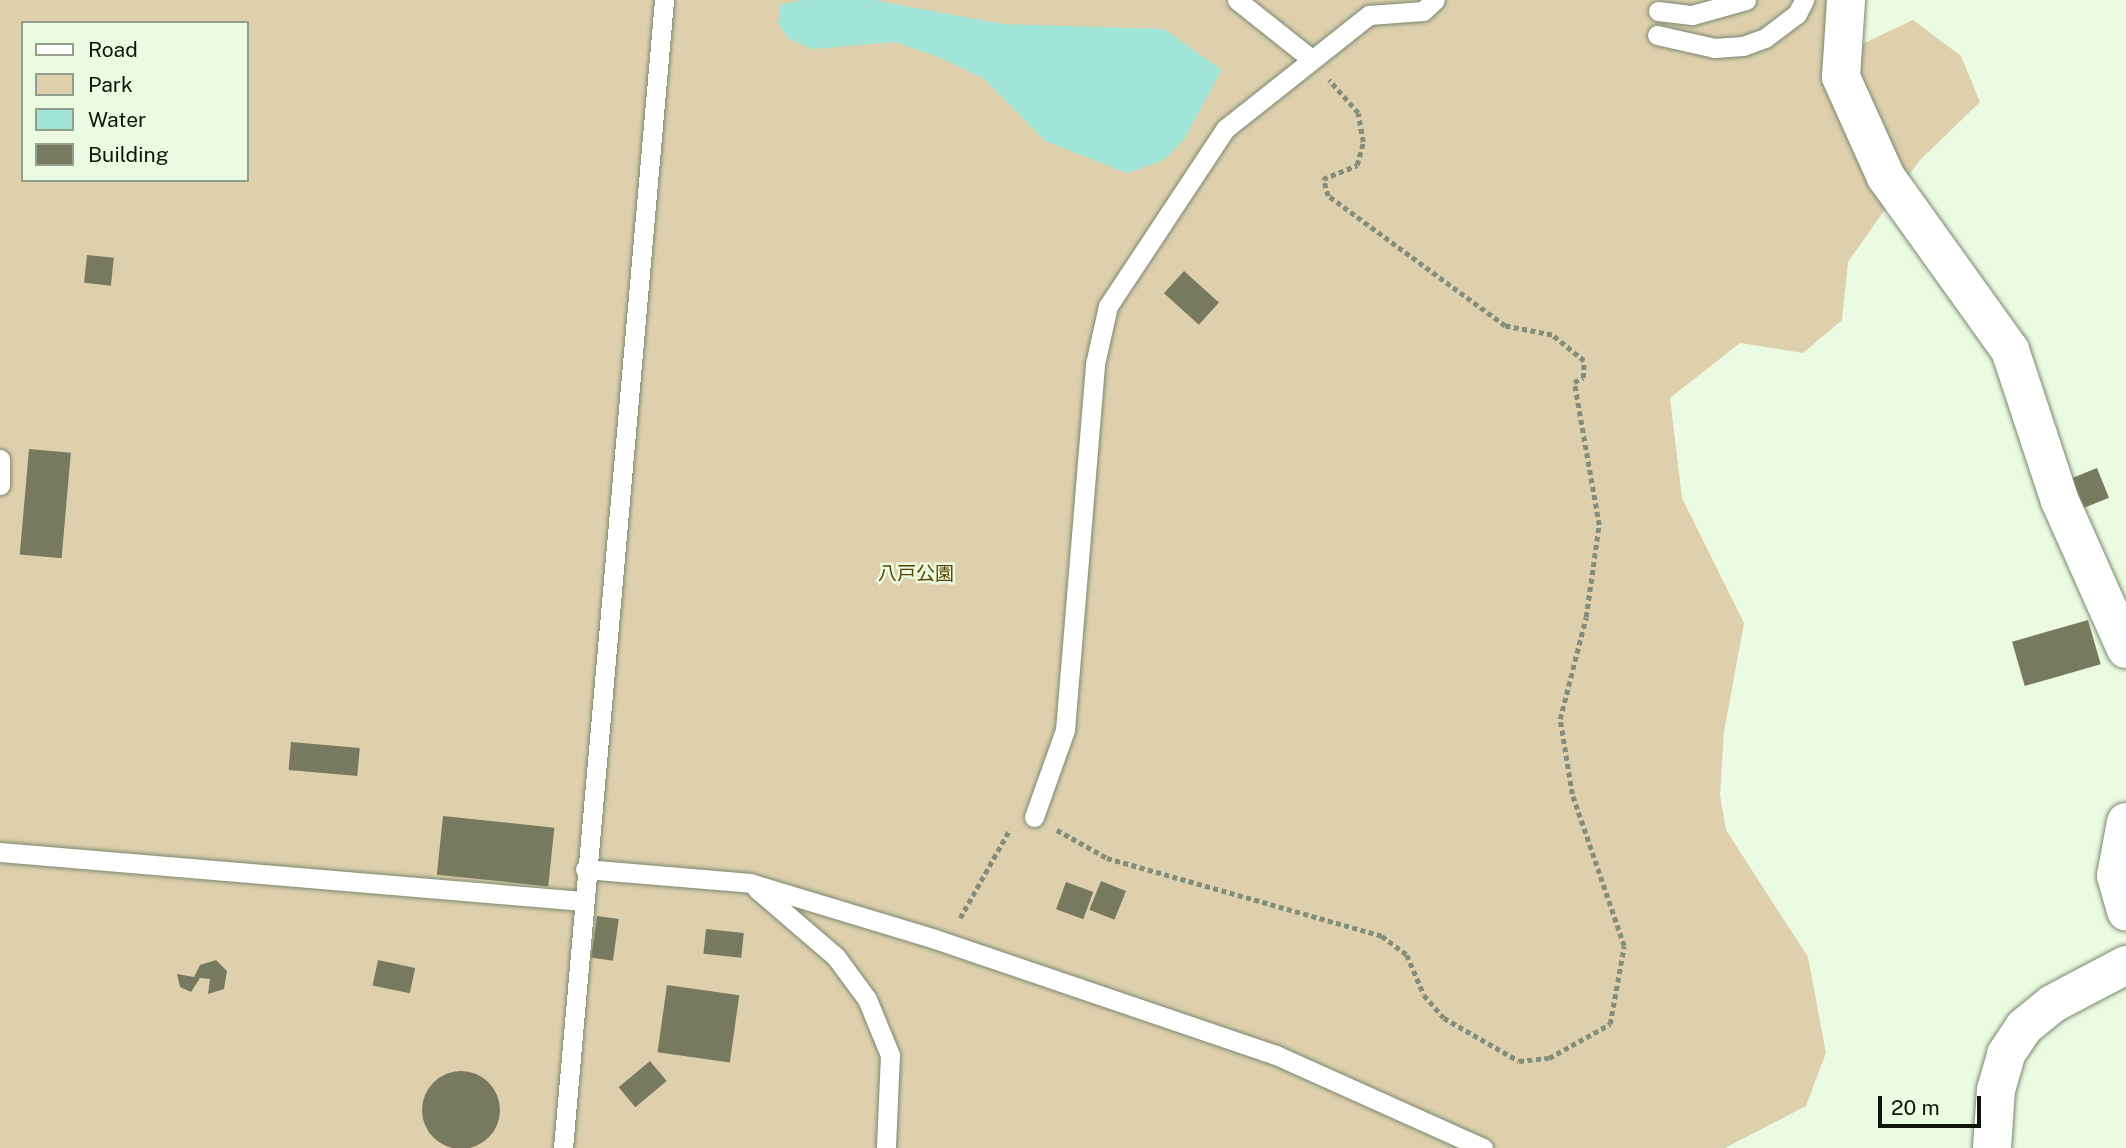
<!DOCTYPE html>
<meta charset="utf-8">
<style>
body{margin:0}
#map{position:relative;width:2126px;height:1148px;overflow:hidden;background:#eafbe1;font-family:"Public Sans","Noto Sans JP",sans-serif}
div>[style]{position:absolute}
.green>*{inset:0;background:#dfd0ad}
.water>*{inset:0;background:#a1e5d9}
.building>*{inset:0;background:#787a5f;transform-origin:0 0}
.round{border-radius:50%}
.path>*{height:4.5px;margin-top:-2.25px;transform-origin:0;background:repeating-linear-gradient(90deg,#828d7b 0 5px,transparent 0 8.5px)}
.roads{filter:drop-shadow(0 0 2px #798870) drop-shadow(0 0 2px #798870)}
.service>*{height:19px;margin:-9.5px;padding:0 9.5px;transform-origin:9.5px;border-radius:9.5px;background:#fff}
.minor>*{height:38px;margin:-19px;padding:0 19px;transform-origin:19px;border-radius:19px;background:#fff}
span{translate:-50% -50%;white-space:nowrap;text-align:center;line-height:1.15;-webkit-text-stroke:5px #eafbe1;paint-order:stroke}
.park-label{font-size:19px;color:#5a4301}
.legend{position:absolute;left:21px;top:21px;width:228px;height:161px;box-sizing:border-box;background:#eafbe1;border:2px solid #939f8c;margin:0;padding:9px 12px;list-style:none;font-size:21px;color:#10150c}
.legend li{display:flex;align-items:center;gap:14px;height:35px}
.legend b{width:35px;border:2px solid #939f8c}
.scale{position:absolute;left:1878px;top:1096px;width:103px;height:32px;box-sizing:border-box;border:4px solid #10150c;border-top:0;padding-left:9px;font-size:21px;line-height:24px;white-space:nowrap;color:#10150c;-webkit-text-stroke:5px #eafbe1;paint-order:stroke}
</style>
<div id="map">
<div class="green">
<div style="clip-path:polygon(evenodd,0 0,1833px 0,1822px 63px,1913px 20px,1961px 56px,1980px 102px,1919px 161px,1848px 262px,1842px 320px,1803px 353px,1740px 343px,1670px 398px,1682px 498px,1744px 623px,1724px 732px,1720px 795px,1726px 830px,1808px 957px,1826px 1053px,1806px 1106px,1725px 1148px,0 1148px,0 0,23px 23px,247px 23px,247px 180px,23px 180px,23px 23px)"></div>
</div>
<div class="water">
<div style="clip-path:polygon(803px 0,874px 0,1002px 24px,1164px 29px,1222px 70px,1183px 141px,1164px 160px,1127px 173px,1045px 141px,983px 78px,938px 57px,895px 42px,812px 49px,789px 39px,778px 23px,781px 4px)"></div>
</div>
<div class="building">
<div style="left:87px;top:255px;width:27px;height:28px;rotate:6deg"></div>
<div style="left:1184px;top:271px;width:47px;height:30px;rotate:42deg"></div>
<div style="left:29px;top:449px;width:42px;height:106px;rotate:5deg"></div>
<div style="left:2097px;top:468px;width:32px;height:32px;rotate:68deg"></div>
<div style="left:2088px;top:620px;width:46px;height:79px;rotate:74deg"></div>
<div style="left:291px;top:742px;width:69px;height:28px;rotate:5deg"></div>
<div style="left:443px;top:816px;width:112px;height:59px;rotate:6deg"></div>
<div style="left:1101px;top:881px;width:27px;height:31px;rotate:22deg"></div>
<div style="left:1066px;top:882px;width:29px;height:29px;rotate:20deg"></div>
<div style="left:597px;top:916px;width:22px;height:42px;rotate:8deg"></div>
<div style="left:706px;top:929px;width:38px;height:25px;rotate:6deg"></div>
<div style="clip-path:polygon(216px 960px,227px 971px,224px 989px,208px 994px,210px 979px,200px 978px,191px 992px,180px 987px,177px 974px,194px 977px,200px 965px)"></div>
<div style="left:378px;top:960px;width:38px;height:26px;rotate:12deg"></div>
<div style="left:667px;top:985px;width:73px;height:68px;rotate:8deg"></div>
<div style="left:650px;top:1061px;width:26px;height:41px;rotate:50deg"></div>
<div class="round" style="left:422px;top:1071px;width:78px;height:78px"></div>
</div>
<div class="path">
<div style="left:1057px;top:830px;width:57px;rotate:29.2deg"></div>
<div style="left:1107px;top:858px;width:286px;rotate:15.8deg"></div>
<div style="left:1382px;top:936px;width:31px;rotate:37deg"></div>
<div style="left:1407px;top:955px;width:43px;rotate:67deg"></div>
<div style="left:1424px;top:995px;width:30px;rotate:49deg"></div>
<div style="left:1444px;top:1018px;width:86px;rotate:29.8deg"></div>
<div style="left:1519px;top:1061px;width:30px;rotate:-6deg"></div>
<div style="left:1549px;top:1058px;width:70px;rotate:-29.1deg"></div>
<div style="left:1610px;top:1024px;width:79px;rotate:-79.8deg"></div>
<div style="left:1624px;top:946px;width:161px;rotate:-108.9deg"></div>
<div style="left:1572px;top:794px;width:76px;rotate:-99.1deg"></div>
<div style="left:1560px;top:719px;width:105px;rotate:-75.7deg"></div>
<div style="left:1586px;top:617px;width:93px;rotate:-82deg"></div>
<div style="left:1599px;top:525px;width:145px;rotate:-99.9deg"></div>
<div style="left:1574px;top:382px;width:10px;rotate:-24deg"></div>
<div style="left:1583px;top:378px;width:17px;rotate:-87deg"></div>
<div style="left:1584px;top:361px;width:41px;rotate:-140.9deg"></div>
<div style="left:1552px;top:335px;width:48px;rotate:-169.2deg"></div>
<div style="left:1505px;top:326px;width:220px;rotate:-143.7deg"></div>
<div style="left:1328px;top:196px;width:18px;rotate:-106deg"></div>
<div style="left:1323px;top:179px;width:37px;rotate:-22deg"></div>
<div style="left:1357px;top:165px;width:24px;rotate:-75deg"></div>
<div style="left:1363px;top:142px;width:29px;rotate:-100deg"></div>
<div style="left:1358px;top:113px;width:44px;rotate:-131.3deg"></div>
<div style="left:960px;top:918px;width:102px;rotate:-60.7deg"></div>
</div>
<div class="roads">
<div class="service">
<div style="left:1237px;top:0;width:93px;rotate:38.5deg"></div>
<div style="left:1658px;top:11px;width:34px;rotate:7deg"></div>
<div style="left:1692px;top:15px;width:56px;rotate:-15.5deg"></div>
<div style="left:1657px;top:35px;width:58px;rotate:12.8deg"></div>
<div style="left:1714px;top:48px;width:29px;rotate:-4deg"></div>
<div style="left:1743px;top:46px;width:23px;rotate:-20deg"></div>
<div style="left:1765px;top:38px;width:40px;rotate:-37deg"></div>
<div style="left:1797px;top:14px;width:16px;rotate:-63deg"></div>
<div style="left:0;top:459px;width:26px;rotate:90deg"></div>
<div style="left:1034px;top:817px;width:92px;rotate:-70.4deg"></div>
<div style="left:1065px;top:730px;width:367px;rotate:-85.3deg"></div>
<div style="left:1095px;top:364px;width:59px;rotate:-77.4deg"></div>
<div style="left:1108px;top:306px;width:212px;rotate:-56.5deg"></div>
<div style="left:1225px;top:129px;width:184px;rotate:-38.4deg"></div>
<div style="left:1369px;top:15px;width:54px;rotate:-4.2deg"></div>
<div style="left:1423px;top:11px;width:16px;rotate:-43deg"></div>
<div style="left:0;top:852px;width:585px;rotate:4.8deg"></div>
<div style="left:585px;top:869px;width:166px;rotate:4.8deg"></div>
<div style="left:750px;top:883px;width:193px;rotate:16.8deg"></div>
<div style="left:935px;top:939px;width:360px;rotate:18.8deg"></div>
<div style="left:1276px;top:1055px;width:227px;rotate:24.2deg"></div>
<div style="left:757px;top:889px;width:104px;rotate:40.7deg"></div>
<div style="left:836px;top:957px;width:52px;rotate:53.6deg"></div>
<div style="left:867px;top:999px;width:61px;rotate:67.7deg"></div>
<div style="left:890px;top:1055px;width:93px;rotate:92.5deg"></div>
<div style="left:563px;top:1148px;width:1152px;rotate:-84.97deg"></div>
</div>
<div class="minor">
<div style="left:1846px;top:0;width:77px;rotate:93.7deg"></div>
<div style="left:1841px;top:77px;width:110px;rotate:65.8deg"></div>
<div style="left:1886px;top:177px;width:213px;rotate:54.4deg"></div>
<div style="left:2010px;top:350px;width:159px;rotate:71.7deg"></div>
<div style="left:2060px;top:501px;width:162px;rotate:66deg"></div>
<div style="left:2126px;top:822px;width:55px;rotate:100.5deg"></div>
<div style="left:2116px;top:876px;width:37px;rotate:74deg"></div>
<div style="left:1992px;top:1148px;width:58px;rotate:-86.1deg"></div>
<div style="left:1996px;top:1090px;width:37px;rotate:-74deg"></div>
<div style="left:2006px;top:1054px;width:32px;rotate:-56deg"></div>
<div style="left:2024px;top:1027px;width:36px;rotate:-39deg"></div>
<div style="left:2052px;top:1004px;width:84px;rotate:-27.8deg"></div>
</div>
</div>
<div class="park-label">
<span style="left:916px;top:574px">八戸公園</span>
</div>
<ul class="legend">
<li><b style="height:9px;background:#fff"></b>Road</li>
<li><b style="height:19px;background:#dfd0ad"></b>Park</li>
<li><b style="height:19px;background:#a1e5d9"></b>Water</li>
<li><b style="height:19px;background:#787a5f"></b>Building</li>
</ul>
<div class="scale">20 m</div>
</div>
